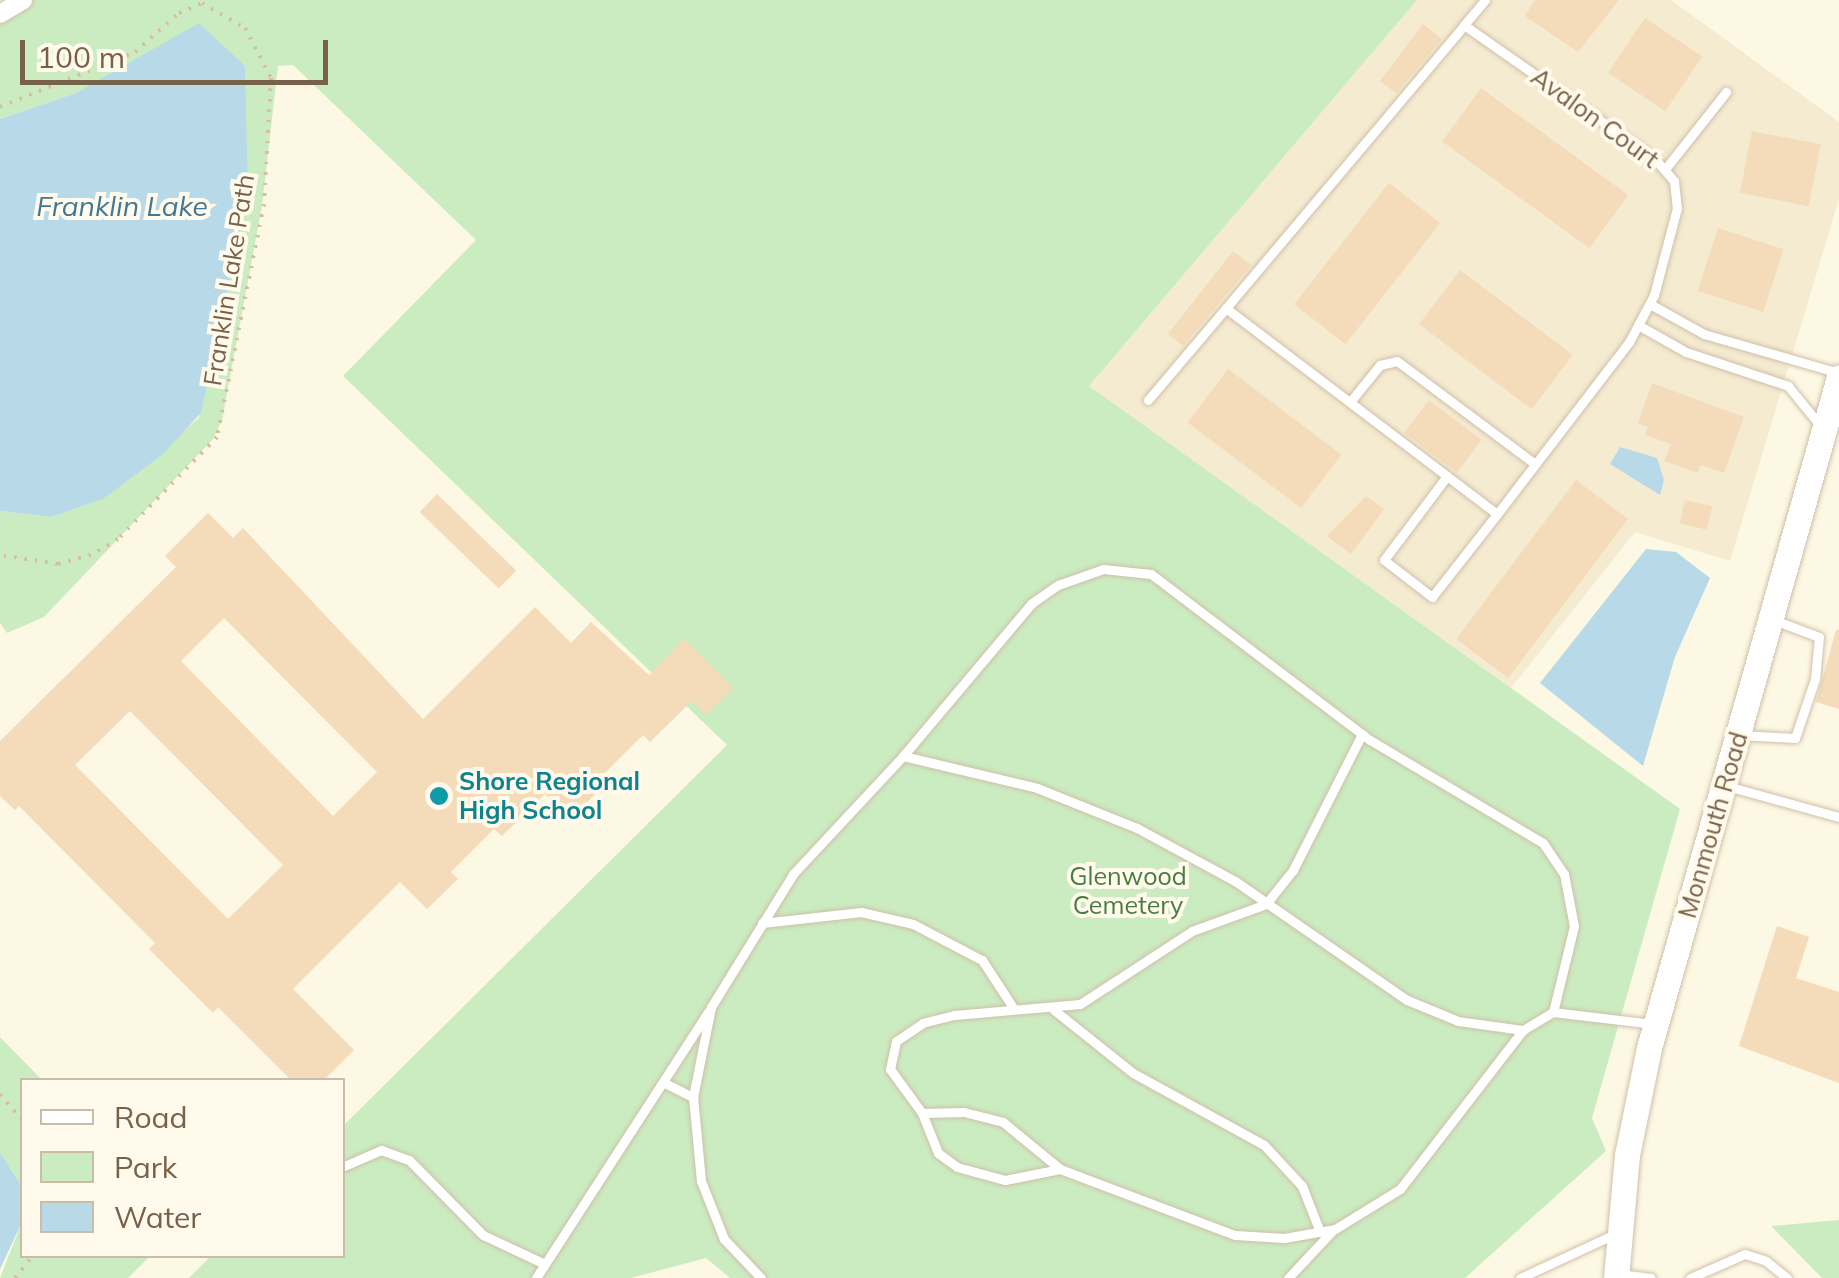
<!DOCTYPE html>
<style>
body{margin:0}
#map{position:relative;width:1839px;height:1278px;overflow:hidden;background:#fdf8e3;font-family:Mulish,sans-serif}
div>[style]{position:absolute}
.residential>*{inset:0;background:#f5ebd1}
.green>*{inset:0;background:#cbecc1}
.water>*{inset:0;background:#b7d9e8}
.building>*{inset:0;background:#f4dbba;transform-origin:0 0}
.path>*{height:4px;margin-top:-2px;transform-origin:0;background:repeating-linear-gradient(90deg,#d9be9c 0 2.5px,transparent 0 10.5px)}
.roads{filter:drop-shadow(0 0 2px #cfc0a9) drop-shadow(0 0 2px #cfc0a9)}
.lane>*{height:9px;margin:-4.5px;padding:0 4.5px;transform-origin:4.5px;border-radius:4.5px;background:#fff}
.street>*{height:18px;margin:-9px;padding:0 9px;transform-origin:9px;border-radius:9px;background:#fff}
.secondary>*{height:25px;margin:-12.5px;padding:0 12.5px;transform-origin:12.5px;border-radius:12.5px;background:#fff}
.dots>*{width:28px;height:28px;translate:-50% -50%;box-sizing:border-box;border:5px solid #fffaeb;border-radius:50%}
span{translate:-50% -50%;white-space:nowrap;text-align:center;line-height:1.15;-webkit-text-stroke:8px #fffaeb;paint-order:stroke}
.street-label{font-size:25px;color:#776148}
.culture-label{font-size:25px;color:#0d838f;font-weight:700}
.left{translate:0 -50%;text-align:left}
.park-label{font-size:25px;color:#477e3f}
.water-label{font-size:28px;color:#427894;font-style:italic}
.legend{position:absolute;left:20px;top:1078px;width:325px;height:180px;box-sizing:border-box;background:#fffaeb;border:2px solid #c9bdaa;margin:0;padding:12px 18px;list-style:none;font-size:30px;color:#776148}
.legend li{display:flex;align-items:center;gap:20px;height:50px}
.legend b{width:50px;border:2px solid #c9bdaa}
.scale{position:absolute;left:20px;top:40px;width:308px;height:45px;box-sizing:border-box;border:5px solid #776148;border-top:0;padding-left:12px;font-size:30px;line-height:35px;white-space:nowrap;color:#776148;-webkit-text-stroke:8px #fffaeb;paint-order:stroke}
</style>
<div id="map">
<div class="residential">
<div style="clip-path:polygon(1417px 0,1671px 0,1839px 122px,1839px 199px,1730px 561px,1635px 532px,1511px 688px,1089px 386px)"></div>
</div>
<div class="green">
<div style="clip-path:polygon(18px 0,1417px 0,1089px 386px,1680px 809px,1592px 1118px,1606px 1151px,1465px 1278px,730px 1278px,706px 1258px,631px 1278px,189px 1278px,211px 1256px,342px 1256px,343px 1126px,727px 745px,343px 376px,476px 240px,293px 65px,278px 66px,262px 206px,222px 420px,213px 439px,44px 617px,7px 633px,0 623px,0 511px,51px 517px,103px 499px,199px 418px,248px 195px,141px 58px,76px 93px,0 119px,0 23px)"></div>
<div style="clip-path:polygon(0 1037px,42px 1080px,22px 1080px,22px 1187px,0 1152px)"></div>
<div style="clip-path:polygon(1839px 1220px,1839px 1278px,1822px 1278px,1771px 1226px)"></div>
<div style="clip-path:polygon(22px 1222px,22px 1256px,150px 1256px,128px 1278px,0 1278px)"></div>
</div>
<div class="water">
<div style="clip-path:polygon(199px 23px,245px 66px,248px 195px,201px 413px,163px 454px,103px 499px,51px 517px,0 511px,0 119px,76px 93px)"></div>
<div style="clip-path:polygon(1620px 447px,1657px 458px,1664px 480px,1660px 495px,1610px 464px)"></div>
<div style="clip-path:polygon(1646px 549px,1676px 552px,1710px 578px,1675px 657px,1643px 766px,1540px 683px)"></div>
<div style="clip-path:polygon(0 1152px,22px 1187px,22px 1222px,0 1269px)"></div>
</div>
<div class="building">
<div style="clip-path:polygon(1535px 0,1619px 0,1578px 52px,1525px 16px)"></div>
<div style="left:1645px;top:18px;width:69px;height:66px;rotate:34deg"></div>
<div style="clip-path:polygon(1423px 24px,1442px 39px,1396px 93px,1380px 81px)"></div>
<div style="left:1481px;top:88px;width:182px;height:66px;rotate:36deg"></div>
<div style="left:1752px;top:131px;width:70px;height:63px;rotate:11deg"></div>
<div style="left:1389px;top:183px;width:65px;height:154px;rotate:38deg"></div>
<div style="left:1718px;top:228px;width:69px;height:66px;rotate:18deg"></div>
<div style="clip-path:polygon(1233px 251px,1251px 265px,1183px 346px,1168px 334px)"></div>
<div style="left:1460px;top:270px;width:141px;height:68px;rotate:37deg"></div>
<div style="left:1228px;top:369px;width:142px;height:67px;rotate:37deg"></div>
<div style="clip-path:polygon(1652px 383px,1744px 417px,1724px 473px,1701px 465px,1697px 473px,1664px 461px,1671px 444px,1645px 435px,1648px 427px,1638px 423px)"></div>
<div style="left:1429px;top:400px;width:66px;height:41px;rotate:37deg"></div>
<div style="left:1576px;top:480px;width:65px;height:199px;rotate:37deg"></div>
<div style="left:437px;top:494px;width:110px;height:25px;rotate:44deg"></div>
<div style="clip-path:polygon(1366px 496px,1384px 509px,1351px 554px,1327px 536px)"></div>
<div style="left:1685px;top:500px;width:28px;height:24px;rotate:13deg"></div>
<div style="clip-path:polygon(evenodd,208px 513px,233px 538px,243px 528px,423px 719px,535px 607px,571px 643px,591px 622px,649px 675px,684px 639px,733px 688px,706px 715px,692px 701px,650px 742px,643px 735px,595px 783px,601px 788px,571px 819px,545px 794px,502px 836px,494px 829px,451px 872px,458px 879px,427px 909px,400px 882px,293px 989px,354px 1050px,324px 1080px,291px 1080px,218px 1007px,213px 1013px,149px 949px,155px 943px,19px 806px,15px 810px,0 796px,0 741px,176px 567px,165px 556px,208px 513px,224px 618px,377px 772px,333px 816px,181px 661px,224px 618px,208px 513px,130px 711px,283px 865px,228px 919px,75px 765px,130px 711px)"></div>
<div style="clip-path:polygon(1836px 630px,1839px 630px,1839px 709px,1816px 702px)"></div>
<div style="clip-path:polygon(1777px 926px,1809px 937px,1796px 978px,1839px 992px,1839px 1083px,1739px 1046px)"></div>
</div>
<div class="path">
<div style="left:0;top:107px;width:146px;rotate:-22.2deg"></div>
<div style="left:135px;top:52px;width:59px;rotate:-41.6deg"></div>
<div style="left:179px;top:13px;width:25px;rotate:-23deg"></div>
<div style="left:202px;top:3px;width:50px;rotate:30.2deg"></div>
<div style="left:245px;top:28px;width:56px;rotate:62.5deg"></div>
<div style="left:271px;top:78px;width:126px;rotate:93.2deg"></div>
<div style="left:264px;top:204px;width:238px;rotate:101.4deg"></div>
<div style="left:217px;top:437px;width:142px;rotate:134.1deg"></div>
<div style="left:118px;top:539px;width:31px;rotate:149deg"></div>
<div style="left:91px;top:555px;width:34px;rotate:165deg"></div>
<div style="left:58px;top:564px;width:59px;rotate:-171.2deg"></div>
<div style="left:0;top:1094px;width:34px;rotate:50deg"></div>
<div style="left:15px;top:1278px;width:28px;rotate:-52deg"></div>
</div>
<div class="roads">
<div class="lane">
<div style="left:1464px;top:25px;width:33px;rotate:-50deg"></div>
<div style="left:1666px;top:168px;width:97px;rotate:-51.7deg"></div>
<div style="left:1650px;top:304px;width:62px;rotate:29.1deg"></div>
<div style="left:1704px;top:334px;width:137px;rotate:16.1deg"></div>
<div style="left:1638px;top:325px;width:55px;rotate:29.4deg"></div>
<div style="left:1686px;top:352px;width:108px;rotate:18.4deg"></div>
<div style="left:1788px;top:386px;width:49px;rotate:50.8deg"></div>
<div style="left:1148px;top:400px;width:121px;rotate:-49.7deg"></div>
<div style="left:1226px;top:308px;width:370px;rotate:-49.9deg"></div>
<div style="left:1464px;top:25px;width:232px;rotate:35deg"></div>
<div style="left:1654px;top:158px;width:30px;rotate:49deg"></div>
<div style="left:1674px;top:181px;width:27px;rotate:84deg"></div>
<div style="left:1677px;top:208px;width:90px;rotate:104.8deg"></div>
<div style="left:1654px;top:295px;width:53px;rotate:118deg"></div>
<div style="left:1629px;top:342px;width:217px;rotate:127.5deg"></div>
<div style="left:1497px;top:514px;width:340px;rotate:-142.8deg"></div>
<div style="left:1350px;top:402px;width:48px;rotate:-51deg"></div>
<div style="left:1380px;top:365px;width:17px;rotate:-13deg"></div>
<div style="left:1397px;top:361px;width:172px;rotate:36.7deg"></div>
<div style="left:1447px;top:476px;width:105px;rotate:126.9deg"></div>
<div style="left:1384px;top:560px;width:61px;rotate:37.6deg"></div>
<div style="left:1432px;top:597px;width:105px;rotate:-51.9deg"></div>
<div style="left:1362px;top:734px;width:153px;rotate:116.9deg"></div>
<div style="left:1293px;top:870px;width:43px;rotate:128.5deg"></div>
<div style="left:1266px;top:904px;width:79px;rotate:160deg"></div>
<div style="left:1192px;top:931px;width:134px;rotate:146.9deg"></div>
<div style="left:1080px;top:1004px;width:126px;rotate:175deg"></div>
<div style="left:954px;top:1015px;width:32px;rotate:166deg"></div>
<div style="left:923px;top:1023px;width:32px;rotate:146deg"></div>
<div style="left:896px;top:1041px;width:29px;rotate:102deg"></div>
<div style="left:890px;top:1069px;width:54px;rotate:54deg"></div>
<div style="left:922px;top:1113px;width:43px;rotate:68.2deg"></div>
<div style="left:938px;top:1153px;width:24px;rotate:36deg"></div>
<div style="left:957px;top:1167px;width:50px;rotate:15.2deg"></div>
<div style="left:1005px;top:1180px;width:56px;rotate:-11.3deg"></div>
<div style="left:1060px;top:1169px;width:187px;rotate:20.7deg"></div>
<div style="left:1235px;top:1235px;width:49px;rotate:3.5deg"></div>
<div style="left:1284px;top:1238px;width:52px;rotate:-10deg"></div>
<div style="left:1335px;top:1229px;width:76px;rotate:-31.6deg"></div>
<div style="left:1400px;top:1189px;width:201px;rotate:-52.3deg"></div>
<div style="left:1523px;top:1030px;width:35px;rotate:-31deg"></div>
<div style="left:1553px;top:1012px;width:102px;rotate:6.8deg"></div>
<div style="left:1739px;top:735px;width:56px;rotate:3.1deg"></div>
<div style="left:1795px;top:738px;width:62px;rotate:-71.3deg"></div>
<div style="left:1815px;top:679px;width:42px;rotate:-84.6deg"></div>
<div style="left:1819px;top:637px;width:48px;rotate:-159.3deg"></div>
<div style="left:903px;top:756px;width:200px;rotate:-49.9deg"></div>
<div style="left:1032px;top:603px;width:32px;rotate:-35deg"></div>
<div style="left:1058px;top:585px;width:48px;rotate:-19.6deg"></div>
<div style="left:1103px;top:569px;width:48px;rotate:5.9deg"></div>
<div style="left:1151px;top:574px;width:275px;rotate:37.2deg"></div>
<div style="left:1370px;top:740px;width:201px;rotate:30.8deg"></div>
<div style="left:1543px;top:843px;width:37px;rotate:56deg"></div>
<div style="left:1564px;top:874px;width:53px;rotate:79.1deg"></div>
<div style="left:1574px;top:926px;width:89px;rotate:103.7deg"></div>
<div style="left:1727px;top:786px;width:116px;rotate:15.5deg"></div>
<div style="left:762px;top:923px;width:100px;rotate:-6.3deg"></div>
<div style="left:861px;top:912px;width:53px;rotate:13deg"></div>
<div style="left:913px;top:924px;width:78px;rotate:27.6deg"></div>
<div style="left:982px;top:960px;width:55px;rotate:56.9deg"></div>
<div style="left:1054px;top:1010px;width:101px;rotate:38.6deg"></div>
<div style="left:1133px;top:1073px;width:149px;rotate:28.8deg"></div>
<div style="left:1264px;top:1145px;width:56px;rotate:47.2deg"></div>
<div style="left:1302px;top:1186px;width:49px;rotate:68.6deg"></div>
<div style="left:663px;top:1082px;width:34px;rotate:27deg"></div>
<div style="left:922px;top:1113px;width:42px;rotate:-1.4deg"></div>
<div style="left:964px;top:1112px;width:40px;rotate:14.4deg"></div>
<div style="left:1003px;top:1122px;width:74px;rotate:39.5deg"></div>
<div style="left:342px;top:1167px;width:43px;rotate:-23.6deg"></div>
<div style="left:381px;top:1150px;width:30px;rotate:20deg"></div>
<div style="left:409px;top:1160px;width:105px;rotate:45.4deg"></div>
<div style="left:483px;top:1235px;width:68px;rotate:25.1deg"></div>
<div style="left:1619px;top:1274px;width:32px;rotate:7deg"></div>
<div style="left:536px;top:1278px;width:317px;rotate:-57.1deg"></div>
<div style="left:761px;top:1278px;width:54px;rotate:-133.5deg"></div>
<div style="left:724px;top:1239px;width:62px;rotate:-111.6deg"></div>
<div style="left:701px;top:1181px;width:84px;rotate:-95.4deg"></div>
<div style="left:693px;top:1097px;width:92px;rotate:-78.7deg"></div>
<div style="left:711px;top:1007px;width:156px;rotate:-58.3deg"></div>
<div style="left:793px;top:874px;width:161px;rotate:-47deg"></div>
<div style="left:903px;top:756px;width:138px;rotate:13.4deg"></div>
<div style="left:1037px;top:788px;width:108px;rotate:21.8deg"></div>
<div style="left:1137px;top:828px;width:111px;rotate:28.4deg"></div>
<div style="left:1235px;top:881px;width:209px;rotate:34.7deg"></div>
<div style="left:1407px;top:1000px;width:55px;rotate:22.4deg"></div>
<div style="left:1458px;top:1021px;width:66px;rotate:7.9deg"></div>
<div style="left:1288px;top:1278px;width:67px;rotate:-46.8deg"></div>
<div style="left:1520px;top:1278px;width:105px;rotate:-24.9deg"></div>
<div style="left:1690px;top:1278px;width:60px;rotate:-23.6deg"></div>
<div style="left:1745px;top:1254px;width:22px;rotate:18deg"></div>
<div style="left:1766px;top:1261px;width:27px;rotate:39deg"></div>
</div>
<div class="street">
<div style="left:0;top:14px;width:27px;rotate:-31deg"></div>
</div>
<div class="secondary">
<div style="left:1616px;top:1278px;width:123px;rotate:-84.9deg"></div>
<div style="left:1627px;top:1155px;width:109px;rotate:-78.4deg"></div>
<div style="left:1649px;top:1048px;width:697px;rotate:-74.19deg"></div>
</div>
</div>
<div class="dots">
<div style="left:439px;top:796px;background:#0f9aa8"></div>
</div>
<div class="street-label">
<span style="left:1595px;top:118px;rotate:36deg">Avalon Court</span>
<span style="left:229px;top:280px;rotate:-81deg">Franklin Lake Path</span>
<span style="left:1713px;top:825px;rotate:-74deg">Monmouth Road</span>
</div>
<div class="culture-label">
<span class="left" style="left:459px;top:796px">Shore Regional<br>High School</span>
</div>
<div class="park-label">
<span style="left:1128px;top:891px">Glenwood<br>Cemetery</span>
</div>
<div class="water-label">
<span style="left:122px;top:206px">Franklin Lake</span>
</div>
<ul class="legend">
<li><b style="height:12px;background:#fff"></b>Road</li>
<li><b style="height:28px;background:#cbecc1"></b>Park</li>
<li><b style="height:28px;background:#b7d9e8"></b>Water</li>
</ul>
<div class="scale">100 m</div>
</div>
